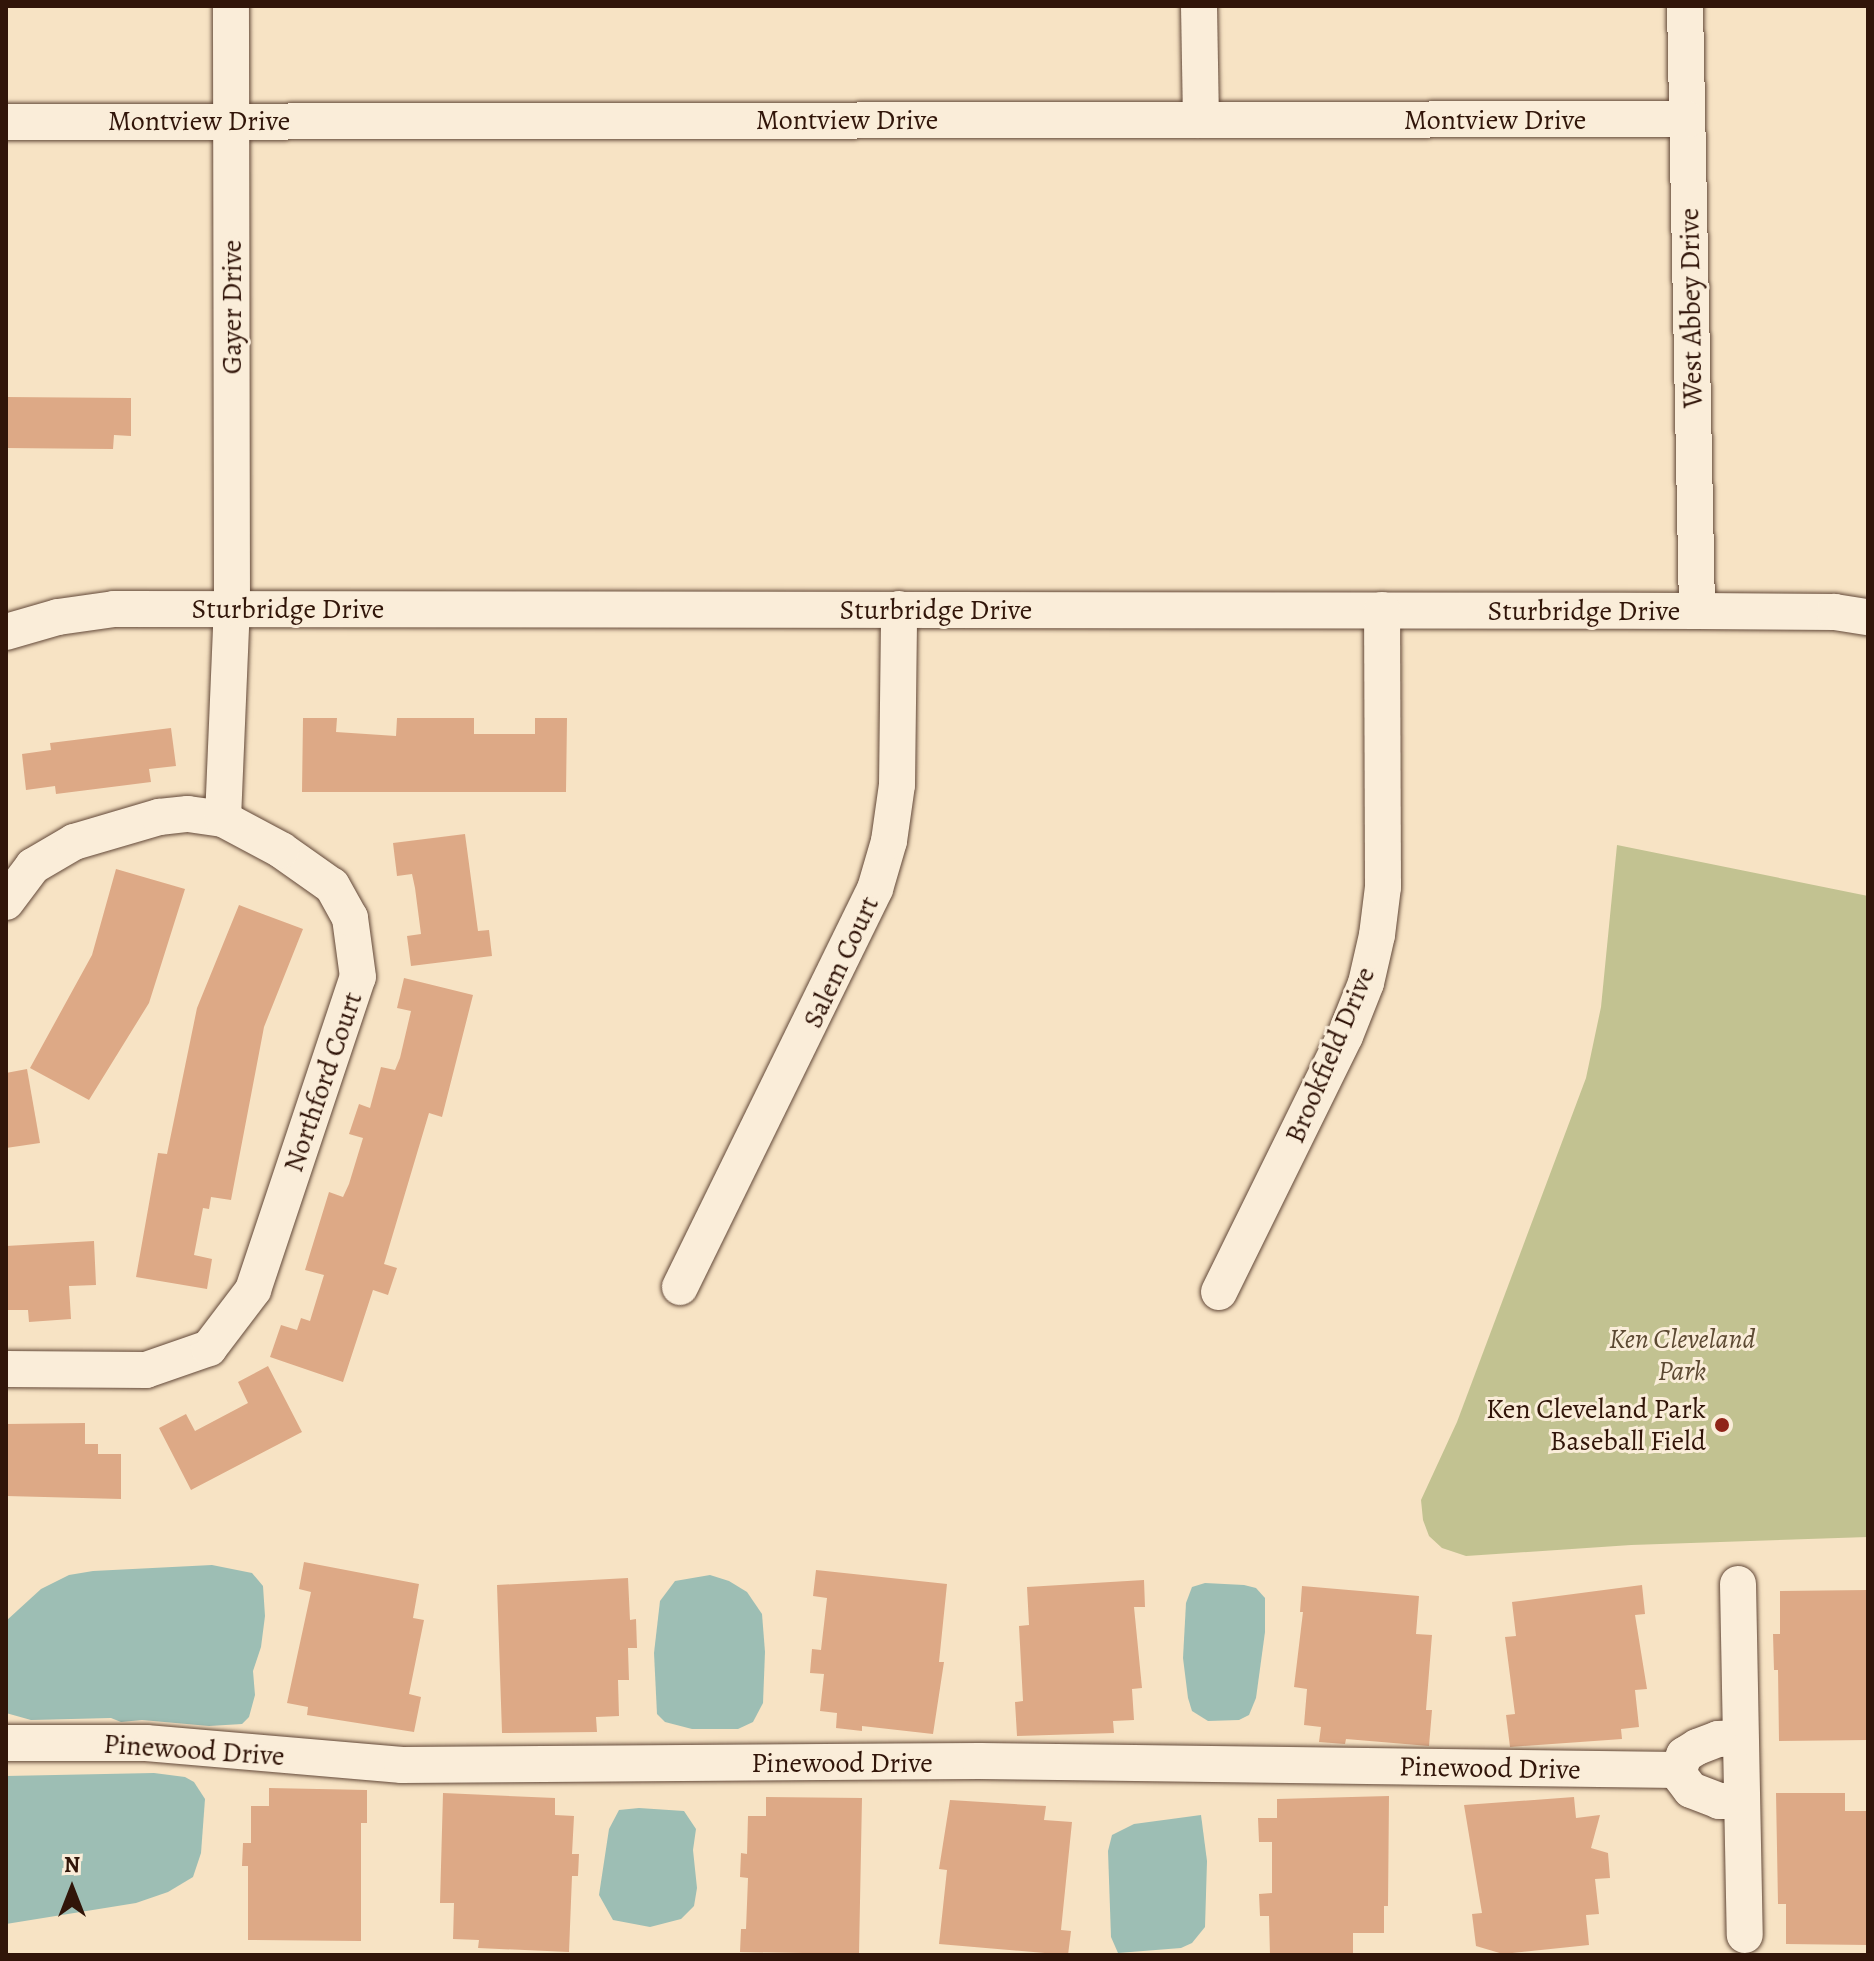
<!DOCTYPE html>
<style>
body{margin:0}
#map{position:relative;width:1874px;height:1961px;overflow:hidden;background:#f7e3c4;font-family:Alegreya,serif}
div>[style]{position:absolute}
.green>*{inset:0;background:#c2c291}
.water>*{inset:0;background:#9dbeb4}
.building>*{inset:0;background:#dda986}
.roads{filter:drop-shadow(0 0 2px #624838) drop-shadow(0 0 2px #624838)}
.minor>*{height:36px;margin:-18px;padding:0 18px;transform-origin:18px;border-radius:18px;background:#faedd9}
.dots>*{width:22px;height:22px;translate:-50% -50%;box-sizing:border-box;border:4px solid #faedd9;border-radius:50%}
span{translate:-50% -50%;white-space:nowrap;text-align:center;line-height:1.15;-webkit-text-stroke:6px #faedd9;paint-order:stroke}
.street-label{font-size:28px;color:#311509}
.park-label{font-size:28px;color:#5c4932;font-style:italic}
.poi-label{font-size:28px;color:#311509}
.right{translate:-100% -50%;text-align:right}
.frame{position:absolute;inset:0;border:8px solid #311509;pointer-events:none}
.north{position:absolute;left:32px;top:1849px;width:80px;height:80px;-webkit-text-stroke:6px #faedd9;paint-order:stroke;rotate:0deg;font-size:22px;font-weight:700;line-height:32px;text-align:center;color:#311509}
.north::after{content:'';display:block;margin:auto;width:28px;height:36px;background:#311509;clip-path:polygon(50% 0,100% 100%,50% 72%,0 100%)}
</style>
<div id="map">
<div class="green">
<div style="clip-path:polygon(1617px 845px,1868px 896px,1868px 1537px,1631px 1545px,1466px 1556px,1442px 1548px,1429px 1536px,1423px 1520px,1421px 1500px,1457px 1422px,1586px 1078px,1601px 1007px)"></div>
</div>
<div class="water">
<div style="clip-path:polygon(212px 1565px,252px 1573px,263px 1586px,265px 1616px,261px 1647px,253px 1671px,255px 1695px,249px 1717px,242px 1724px,209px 1726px,142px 1720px,121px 1722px,111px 1718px,31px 1720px,6px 1713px,6px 1621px,41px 1589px,69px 1575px,93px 1571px)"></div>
<div style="clip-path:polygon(710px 1575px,729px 1581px,747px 1592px,762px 1614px,765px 1652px,763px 1703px,753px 1722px,738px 1729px,692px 1729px,665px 1722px,657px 1714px,654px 1653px,660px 1601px,675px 1581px)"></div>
<div style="clip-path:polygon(1205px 1583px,1244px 1585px,1256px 1588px,1265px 1598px,1265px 1632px,1256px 1698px,1249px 1715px,1239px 1720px,1208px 1721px,1192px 1711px,1188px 1698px,1183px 1658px,1186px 1603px,1192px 1587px)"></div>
<div style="clip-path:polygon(154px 1773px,185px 1777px,194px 1782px,205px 1799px,201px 1853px,193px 1877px,168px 1892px,136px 1903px,6px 1924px,6px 1776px)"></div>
<div style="clip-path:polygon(639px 1808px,684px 1811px,696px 1829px,693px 1850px,697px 1888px,694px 1906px,681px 1919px,650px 1927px,613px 1920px,599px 1895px,609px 1829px,619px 1810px)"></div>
<div style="clip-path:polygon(1201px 1815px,1207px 1861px,1205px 1927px,1192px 1943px,1181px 1948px,1118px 1953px,1111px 1937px,1108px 1851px,1112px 1835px,1134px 1824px)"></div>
</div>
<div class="building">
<div style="clip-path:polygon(6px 397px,131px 398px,131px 436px,114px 435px,113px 449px,6px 448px)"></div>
<div style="clip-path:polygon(303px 718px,337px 718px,336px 732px,396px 736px,397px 718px,474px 718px,474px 734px,535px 734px,535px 718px,567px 718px,566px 792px,302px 792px)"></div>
<div style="clip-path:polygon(171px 728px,176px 766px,149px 769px,151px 782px,56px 794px,55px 786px,26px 790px,22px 754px,51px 750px,50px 743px)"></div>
<div style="clip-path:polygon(465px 834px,478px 931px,489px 930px,492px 956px,411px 966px,407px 936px,421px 934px,415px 888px,412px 874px,397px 876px,393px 843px)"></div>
<div style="clip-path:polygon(116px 869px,185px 889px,149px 1003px,89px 1100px,30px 1068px,92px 955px)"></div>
<div style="clip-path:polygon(239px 905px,303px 929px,264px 1027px,231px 1200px,211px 1197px,209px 1209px,203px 1208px,194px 1255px,212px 1259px,207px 1289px,136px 1277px,158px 1153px,167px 1154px,197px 1008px)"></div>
<div style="clip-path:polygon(404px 978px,473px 995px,442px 1117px,429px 1113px,384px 1264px,397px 1268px,388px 1295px,373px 1290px,343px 1382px,270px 1357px,281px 1325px,297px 1330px,301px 1318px,310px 1321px,324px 1275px,305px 1270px,329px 1192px,343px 1197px,349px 1184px,363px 1138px,349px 1134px,359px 1104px,370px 1108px,381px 1067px,395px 1070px,400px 1058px,411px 1011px,397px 1008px)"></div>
<div style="clip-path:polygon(27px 1069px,40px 1143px,6px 1148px,6px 1073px)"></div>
<div style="clip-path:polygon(94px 1241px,96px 1285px,69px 1286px,71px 1319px,29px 1322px,28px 1310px,6px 1310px,6px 1246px)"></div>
<div style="clip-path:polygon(268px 1366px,302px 1432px,191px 1490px,159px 1428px,186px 1414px,195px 1431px,248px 1403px,238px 1382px)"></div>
<div style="clip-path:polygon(85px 1423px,85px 1444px,98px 1444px,98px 1454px,121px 1454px,121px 1499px,6px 1496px,6px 1424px)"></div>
<div style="clip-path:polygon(304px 1562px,419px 1584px,413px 1618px,424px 1620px,409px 1694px,421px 1697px,414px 1732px,307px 1715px,308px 1707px,287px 1703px,311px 1592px,299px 1589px)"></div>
<div style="clip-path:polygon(816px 1570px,947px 1584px,939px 1662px,944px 1662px,933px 1734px,862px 1726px,862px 1731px,836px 1728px,837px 1713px,820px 1711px,824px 1674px,810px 1673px,812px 1649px,821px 1650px,827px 1598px,813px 1596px)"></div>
<div style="clip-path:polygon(628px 1578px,630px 1620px,636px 1619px,637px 1648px,628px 1648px,629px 1680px,618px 1680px,619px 1716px,596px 1717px,597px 1732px,502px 1733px,497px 1585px)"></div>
<div style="clip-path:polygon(1144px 1580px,1145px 1607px,1134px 1607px,1142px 1688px,1132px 1689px,1134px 1720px,1113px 1721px,1114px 1733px,1017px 1736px,1015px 1702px,1023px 1701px,1019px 1626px,1029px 1625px,1027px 1587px)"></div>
<div style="clip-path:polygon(1642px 1585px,1645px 1614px,1635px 1615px,1647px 1689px,1635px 1690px,1639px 1727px,1621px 1729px,1622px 1739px,1510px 1747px,1506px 1715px,1515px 1714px,1505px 1637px,1516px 1636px,1512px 1602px)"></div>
<div style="clip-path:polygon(1302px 1586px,1419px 1596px,1416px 1634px,1432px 1635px,1426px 1710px,1432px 1710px,1429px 1746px,1346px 1739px,1345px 1744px,1319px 1742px,1321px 1727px,1304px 1725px,1307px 1689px,1294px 1687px,1303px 1612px,1300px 1612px)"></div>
<div style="clip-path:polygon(1868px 1590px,1868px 1740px,1779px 1741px,1778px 1670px,1774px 1670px,1773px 1634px,1780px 1634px,1780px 1591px)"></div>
<div style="clip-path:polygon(269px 1788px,367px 1790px,367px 1823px,361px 1823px,361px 1941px,248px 1940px,248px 1866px,242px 1866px,243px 1843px,251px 1843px,251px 1806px,269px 1806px)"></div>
<div style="clip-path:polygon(443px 1793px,555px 1798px,555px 1815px,574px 1816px,572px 1854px,579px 1854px,578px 1876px,572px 1876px,569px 1952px,478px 1948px,479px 1940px,453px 1939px,454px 1903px,440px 1903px)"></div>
<div style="clip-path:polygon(1776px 1793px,1845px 1793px,1845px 1811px,1868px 1811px,1868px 1945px,1786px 1944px,1786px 1904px,1778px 1904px)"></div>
<div style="clip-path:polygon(1389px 1796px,1388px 1906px,1384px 1906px,1384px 1933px,1353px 1933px,1353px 1954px,1270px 1955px,1269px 1916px,1260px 1916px,1259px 1894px,1272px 1893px,1272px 1842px,1259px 1842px,1258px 1818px,1277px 1818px,1277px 1799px)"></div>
<div style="clip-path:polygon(766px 1797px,862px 1798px,859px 1954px,740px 1952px,741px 1929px,746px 1929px,748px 1878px,740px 1877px,741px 1853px,747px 1854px,748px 1816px,766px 1816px)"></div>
<div style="clip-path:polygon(1574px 1797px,1576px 1818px,1600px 1815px,1591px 1848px,1608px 1853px,1610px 1878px,1595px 1879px,1599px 1914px,1586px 1915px,1589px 1945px,1503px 1954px,1476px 1946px,1472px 1914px,1482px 1913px,1464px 1805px)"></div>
<div style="clip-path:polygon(950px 1800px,1046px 1806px,1044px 1820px,1072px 1822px,1061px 1930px,1071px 1931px,1068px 1955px,939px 1944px,947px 1870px,939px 1869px)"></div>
</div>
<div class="roads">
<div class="minor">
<div style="left:1199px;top:6px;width:114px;rotate:89deg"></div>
<div style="left:1685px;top:6px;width:605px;rotate:88.86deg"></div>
<div style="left:6px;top:122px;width:1681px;rotate:-0.1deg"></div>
<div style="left:6px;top:632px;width:54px;rotate:-16.1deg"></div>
<div style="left:58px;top:617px;width:57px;rotate:-8.1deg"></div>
<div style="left:114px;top:609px;width:1583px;rotate:0.07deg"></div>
<div style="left:1697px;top:611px;width:138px;rotate:0.4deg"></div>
<div style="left:1835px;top:612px;width:33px;rotate:9deg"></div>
<div style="left:6px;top:902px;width:45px;rotate:-53.1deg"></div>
<div style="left:33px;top:866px;width:48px;rotate:-30.3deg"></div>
<div style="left:74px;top:842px;width:89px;rotate:-16.4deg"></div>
<div style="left:159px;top:817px;width:29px;rotate:-6deg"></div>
<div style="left:188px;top:814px;width:35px;rotate:8deg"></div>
<div style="left:680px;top:1287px;width:443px;rotate:-63.9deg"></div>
<div style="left:875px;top:889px;width:50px;rotate:-73.7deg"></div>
<div style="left:889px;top:841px;width:57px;rotate:-81.9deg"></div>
<div style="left:897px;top:785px;width:176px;rotate:-89.3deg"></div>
<div style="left:1219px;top:1292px;width:285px;rotate:-63.8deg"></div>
<div style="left:1345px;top:1036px;width:57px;rotate:-68.4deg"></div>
<div style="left:1366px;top:983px;width:49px;rotate:-77.1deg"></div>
<div style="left:1377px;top:935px;width:48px;rotate:-82.9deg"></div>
<div style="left:1383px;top:887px;width:277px;rotate:-90.2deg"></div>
<div style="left:6px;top:1369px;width:140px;rotate:0.4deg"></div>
<div style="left:146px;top:1370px;width:67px;rotate:-19.2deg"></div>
<div style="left:209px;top:1348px;width:73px;rotate:-52.8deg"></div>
<div style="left:253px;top:1290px;width:330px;rotate:-71.5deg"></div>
<div style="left:358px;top:977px;width:60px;rotate:-97.7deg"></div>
<div style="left:350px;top:918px;width:37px;rotate:-119deg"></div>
<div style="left:332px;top:886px;width:62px;rotate:-144.8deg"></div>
<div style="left:281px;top:850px;width:66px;rotate:-151.9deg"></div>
<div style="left:223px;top:819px;width:211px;rotate:-87.6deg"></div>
<div style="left:232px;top:608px;width:602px;rotate:-90.1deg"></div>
<div style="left:1738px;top:1584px;width:351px;rotate:88.9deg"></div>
<div style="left:1739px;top:1738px;width:21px;rotate:177deg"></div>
<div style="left:1718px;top:1739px;width:22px;rotate:159deg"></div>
<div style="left:1697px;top:1747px;width:15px;rotate:148deg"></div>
<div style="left:1684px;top:1755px;width:19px;rotate:108deg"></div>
<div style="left:1678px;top:1773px;width:21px;rotate:53deg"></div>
<div style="left:1691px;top:1790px;width:30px;rotate:21deg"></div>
<div style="left:1719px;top:1801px;width:22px"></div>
<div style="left:6px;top:1743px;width:140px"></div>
<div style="left:146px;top:1743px;width:257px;rotate:4.9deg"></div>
<div style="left:402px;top:1765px;width:578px;rotate:-0.4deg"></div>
<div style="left:980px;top:1761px;width:698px;rotate:0.74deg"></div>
</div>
</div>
<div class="dots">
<div style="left:1722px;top:1425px;background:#8f2418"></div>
</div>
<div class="street-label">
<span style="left:847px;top:120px">Montview Drive</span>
<span style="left:1495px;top:120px">Montview Drive</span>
<span style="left:199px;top:121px">Montview Drive</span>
<span style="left:232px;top:307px;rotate:-90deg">Gayer Drive</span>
<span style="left:1691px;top:308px;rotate:-91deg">West Abbey Drive</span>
<span style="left:288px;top:609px">Sturbridge Drive</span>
<span style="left:936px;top:610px">Sturbridge Drive</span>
<span style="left:1584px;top:611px">Sturbridge Drive</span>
<span style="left:841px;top:962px;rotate:-65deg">Salem Court</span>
<span style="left:1330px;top:1055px;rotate:-67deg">Brookfield Drive</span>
<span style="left:323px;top:1082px;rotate:-71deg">Northford Court</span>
<span style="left:194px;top:1750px;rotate:4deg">Pinewood Drive</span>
<span style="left:842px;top:1763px">Pinewood Drive</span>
<span style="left:1490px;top:1768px;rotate:1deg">Pinewood Drive</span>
</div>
<div class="park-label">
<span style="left:1682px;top:1355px">Ken Cleveland<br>Park</span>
</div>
<div class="poi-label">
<span class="right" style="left:1706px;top:1425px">Ken Cleveland Park<br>Baseball Field</span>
</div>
<div class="frame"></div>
<div class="north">N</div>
</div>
